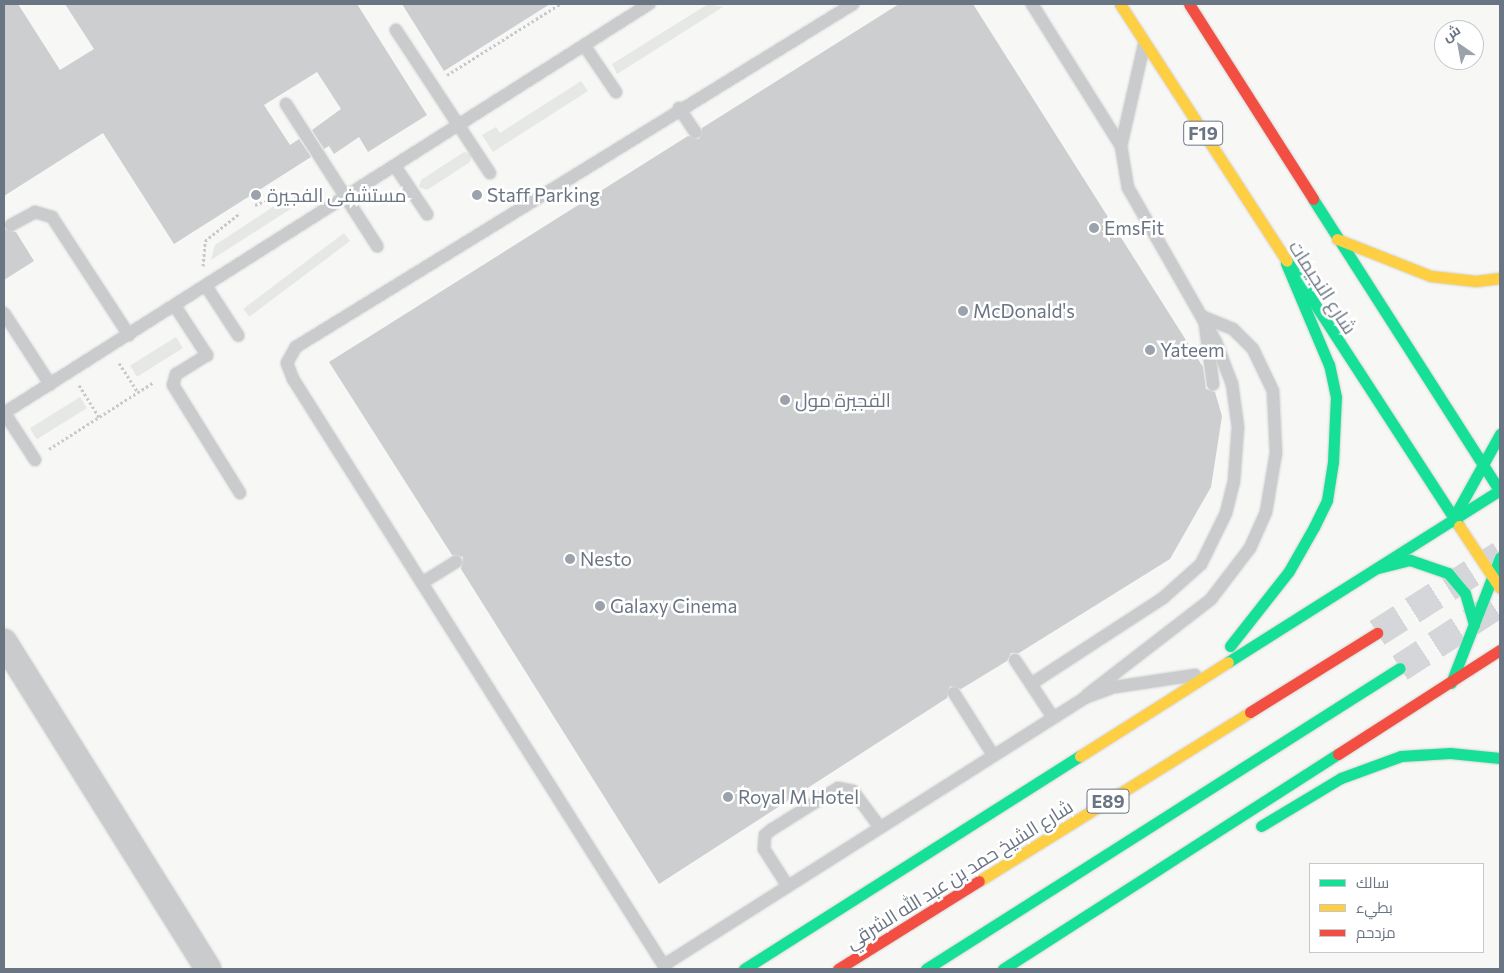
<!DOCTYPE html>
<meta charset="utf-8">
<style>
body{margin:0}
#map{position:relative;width:1504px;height:973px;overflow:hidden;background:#f7f7f6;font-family:Commissioner,Cairo,sans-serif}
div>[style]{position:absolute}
.green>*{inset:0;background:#e5e8e4;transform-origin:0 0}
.building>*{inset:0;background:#cdced0}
.highway-tunnel>*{height:28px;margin-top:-14px;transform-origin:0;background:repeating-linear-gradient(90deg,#d4d6da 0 28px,transparent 0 42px)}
.path>*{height:3px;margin-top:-1.5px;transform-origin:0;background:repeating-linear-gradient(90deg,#c8c9ca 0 2.5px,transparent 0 5px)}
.roads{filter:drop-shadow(0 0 1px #d4d5d5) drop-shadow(0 0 1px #d4d5d5)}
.lane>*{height:12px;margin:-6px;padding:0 6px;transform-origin:6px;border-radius:6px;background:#cacbcc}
.street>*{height:26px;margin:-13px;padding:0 13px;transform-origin:13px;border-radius:13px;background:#cacbcc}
.fast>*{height:11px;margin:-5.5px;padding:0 5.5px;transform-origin:5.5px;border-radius:5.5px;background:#16e098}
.slow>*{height:11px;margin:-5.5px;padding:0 5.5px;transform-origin:5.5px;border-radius:5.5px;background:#ffcf43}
.jam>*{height:11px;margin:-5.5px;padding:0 5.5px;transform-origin:5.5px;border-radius:5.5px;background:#f24e42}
.dots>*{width:14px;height:14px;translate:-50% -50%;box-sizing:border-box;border:2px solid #fff;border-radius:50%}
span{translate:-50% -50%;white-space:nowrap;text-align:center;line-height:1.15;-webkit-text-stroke:5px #fff;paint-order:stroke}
.shield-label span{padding:1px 4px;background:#fff;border:1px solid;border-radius:4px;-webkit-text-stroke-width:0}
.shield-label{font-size:18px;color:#6a7584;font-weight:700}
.poi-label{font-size:19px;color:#6a7584}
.left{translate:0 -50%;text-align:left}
.street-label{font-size:19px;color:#6a7584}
.frame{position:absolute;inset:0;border:5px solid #6a7584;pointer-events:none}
.legend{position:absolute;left:1309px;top:863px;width:175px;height:90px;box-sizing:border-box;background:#fff;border:1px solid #c3c8ce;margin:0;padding:6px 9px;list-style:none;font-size:15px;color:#6a7584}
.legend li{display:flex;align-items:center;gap:10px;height:25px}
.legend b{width:25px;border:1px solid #c3c8ce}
.north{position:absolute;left:1434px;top:20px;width:50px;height:50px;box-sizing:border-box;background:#fff;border:1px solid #c3c8ce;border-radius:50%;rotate:327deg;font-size:14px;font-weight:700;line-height:20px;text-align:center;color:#6a7584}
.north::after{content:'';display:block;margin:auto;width:18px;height:22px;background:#9ba2ac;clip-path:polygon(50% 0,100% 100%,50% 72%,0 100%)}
</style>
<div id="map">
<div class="green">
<div style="clip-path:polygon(708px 4px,723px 7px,617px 74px,612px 64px)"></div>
<div style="clip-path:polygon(581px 81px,588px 91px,493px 152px,482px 135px,496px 127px,500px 133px)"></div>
<div style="clip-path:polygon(464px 152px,472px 154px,470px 162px,427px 190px,419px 187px,421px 180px)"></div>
<div style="clip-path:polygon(279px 203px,292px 208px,211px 260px,215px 245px)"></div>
<div style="left:344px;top:233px;width:10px;height:126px;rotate:53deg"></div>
<div style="left:176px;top:337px;width:13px;height:54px;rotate:58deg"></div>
<div style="left:80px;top:397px;width:13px;height:59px;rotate:58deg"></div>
</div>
<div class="building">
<div style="clip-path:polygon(4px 4px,18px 4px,60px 70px,94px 49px,65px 4px,357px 4px,427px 115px,368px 152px,359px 137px,334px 154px,329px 146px,324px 149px,312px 130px,341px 109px,317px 72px,264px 105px,290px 145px,299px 139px,311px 157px,174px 244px,103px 133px,4px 196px)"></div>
<div style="clip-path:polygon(402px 4px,550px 4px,444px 71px)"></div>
<div style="clip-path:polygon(899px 4px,973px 4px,1203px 367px,1206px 389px,1215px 392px,1222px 416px,1211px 487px,1170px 559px,1019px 653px,1011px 653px,1007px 661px,961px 689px,950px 686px,947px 698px,659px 884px,461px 569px,463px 557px,452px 555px,329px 362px,688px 136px,699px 139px,702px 128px)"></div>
<div style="clip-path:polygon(4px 229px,16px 232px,34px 261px,4px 280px)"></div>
</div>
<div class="highway-tunnel">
<div style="left:1377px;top:633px;width:146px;rotate:-32.4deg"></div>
<div style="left:1400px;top:668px;width:119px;rotate:-33deg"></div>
</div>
<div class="path">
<div style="left:447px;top:75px;width:133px;rotate:-32.1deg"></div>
<div style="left:255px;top:205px;width:33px;rotate:-23deg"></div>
<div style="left:285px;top:192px;width:22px;rotate:24deg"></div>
<div style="left:203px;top:266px;width:25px;rotate:-85deg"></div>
<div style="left:205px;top:241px;width:45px;rotate:-38.7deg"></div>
<div style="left:119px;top:363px;width:35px;rotate:57deg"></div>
<div style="left:79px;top:385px;width:38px;rotate:58deg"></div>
<div style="left:49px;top:449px;width:125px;rotate:-32.5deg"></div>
</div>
<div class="roads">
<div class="lane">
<div style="left:396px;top:30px;width:171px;rotate:56.7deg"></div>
<div style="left:584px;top:45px;width:57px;rotate:55.8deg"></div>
<div style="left:286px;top:104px;width:169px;rotate:57.3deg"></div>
<div style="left:679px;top:108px;width:29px;rotate:56deg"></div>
<div style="left:1121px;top:146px;width:104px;rotate:-77.2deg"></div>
<div style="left:395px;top:166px;width:58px;rotate:56.3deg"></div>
<div style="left:11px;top:225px;width:27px;rotate:-28deg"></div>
<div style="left:35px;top:212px;width:18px;rotate:16deg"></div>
<div style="left:52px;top:217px;width:141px;rotate:56.9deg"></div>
<div style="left:206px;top:286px;width:59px;rotate:56.9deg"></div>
<div style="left:175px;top:306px;width:59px;rotate:56.9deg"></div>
<div style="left:207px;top:355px;width:36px;rotate:148deg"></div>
<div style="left:176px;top:374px;width:11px;rotate:105deg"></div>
<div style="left:173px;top:385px;width:127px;rotate:58.2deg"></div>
<div style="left:4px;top:313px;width:85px;rotate:57.1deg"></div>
<div style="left:4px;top:412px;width:57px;rotate:57.1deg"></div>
<div style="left:4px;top:413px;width:764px;rotate:-32.38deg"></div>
<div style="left:422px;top:583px;width:40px;rotate:-32deg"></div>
<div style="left:1015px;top:660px;width:67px;rotate:56.5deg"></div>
<div style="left:1031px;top:684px;width:158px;rotate:-33.1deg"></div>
<div style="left:1163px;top:598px;width:51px;rotate:-41.8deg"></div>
<div style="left:1201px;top:564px;width:57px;rotate:-63.9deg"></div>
<div style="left:1226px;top:513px;width:33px;rotate:-76deg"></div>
<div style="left:1234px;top:481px;width:54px;rotate:-85.8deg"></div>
<div style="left:1238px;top:427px;width:43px;rotate:-97.9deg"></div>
<div style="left:1232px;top:384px;width:45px;rotate:-110.9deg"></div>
<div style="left:1216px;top:342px;width:177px;rotate:-119.7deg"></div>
<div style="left:1128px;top:188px;width:43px;rotate:-99.5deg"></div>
<div style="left:1121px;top:146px;width:168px;rotate:-122.1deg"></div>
<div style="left:954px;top:693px;width:73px;rotate:57.8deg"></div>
<div style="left:1087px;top:695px;width:157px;rotate:-37.7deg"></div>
<div style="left:1211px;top:599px;width:64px;rotate:-52.6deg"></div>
<div style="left:1250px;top:548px;width:39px;rotate:-66deg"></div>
<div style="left:1266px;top:512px;width:60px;rotate:-80.4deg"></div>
<div style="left:1276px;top:453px;width:62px;rotate:-92.8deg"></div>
<div style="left:1273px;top:391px;width:47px;rotate:-115.5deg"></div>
<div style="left:1253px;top:349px;width:28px;rotate:-135deg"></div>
<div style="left:1233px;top:329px;width:31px;rotate:-158deg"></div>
<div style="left:1204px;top:317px;width:68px;rotate:82.3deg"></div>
<div style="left:787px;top:885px;width:43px;rotate:-122.6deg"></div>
<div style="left:764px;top:849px;width:14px;rotate:-86deg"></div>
<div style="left:765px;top:835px;width:8px;rotate:-40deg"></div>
<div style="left:771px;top:830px;width:79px;rotate:-32.1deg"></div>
<div style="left:838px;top:788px;width:15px;rotate:11deg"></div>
<div style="left:853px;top:791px;width:44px;rotate:53.4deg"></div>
<div style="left:664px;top:965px;width:498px;rotate:-32.4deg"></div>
<div style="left:1084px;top:698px;width:33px;rotate:-20deg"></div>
<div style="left:1115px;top:687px;width:81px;rotate:-8.5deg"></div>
<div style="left:666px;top:969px;width:698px;rotate:-122.3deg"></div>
<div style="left:293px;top:379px;width:17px;rotate:-111deg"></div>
<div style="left:287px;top:363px;width:18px;rotate:-61deg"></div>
<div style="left:296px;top:347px;width:654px;rotate:-31.62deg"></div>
</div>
<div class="street">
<div style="left:4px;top:642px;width:385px;rotate:58deg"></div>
</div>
<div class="fast">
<div style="left:1313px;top:199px;width:347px;rotate:57.4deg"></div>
<div style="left:1287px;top:261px;width:316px;rotate:57deg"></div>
<div style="left:1454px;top:517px;width:95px;rotate:-61deg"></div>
<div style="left:1378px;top:568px;width:33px;rotate:-14deg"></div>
<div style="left:1410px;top:560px;width:40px;rotate:18.9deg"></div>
<div style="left:1448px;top:573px;width:26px;rotate:50deg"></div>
<div style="left:1465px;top:593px;width:33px;rotate:74deg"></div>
<div style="left:1230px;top:646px;width:95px;rotate:-51.8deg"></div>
<div style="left:1289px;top:571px;width:51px;rotate:-60.4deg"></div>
<div style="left:1314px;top:527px;width:30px;rotate:-64deg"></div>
<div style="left:1327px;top:500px;width:38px;rotate:-81deg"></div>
<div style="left:1333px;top:462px;width:65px;rotate:-87.4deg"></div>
<div style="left:1336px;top:397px;width:33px;rotate:-102deg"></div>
<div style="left:1329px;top:365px;width:111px;rotate:-112.9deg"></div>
<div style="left:1228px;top:662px;width:322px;rotate:-32.3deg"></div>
<div style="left:1451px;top:683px;width:135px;rotate:-68.7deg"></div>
<div style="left:1261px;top:826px;width:93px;rotate:-31deg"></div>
<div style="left:1341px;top:778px;width:64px;rotate:-20.1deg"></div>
<div style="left:1401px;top:756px;width:49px;rotate:-3.5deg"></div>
<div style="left:1450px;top:753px;width:50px;rotate:5.7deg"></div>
<div style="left:744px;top:969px;width:398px;rotate:-32.4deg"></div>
<div style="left:926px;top:969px;width:561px;rotate:-32.42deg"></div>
<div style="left:1003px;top:969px;width:398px;rotate:-32.7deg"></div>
</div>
<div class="slow">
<div style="left:1120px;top:4px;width:306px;rotate:57deg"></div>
<div style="left:1337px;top:239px;width:101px;rotate:21.5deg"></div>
<div style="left:1431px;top:276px;width:45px;rotate:6.3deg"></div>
<div style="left:1476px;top:281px;width:24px;rotate:-7deg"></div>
<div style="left:1459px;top:526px;width:74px;rotate:56.5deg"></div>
<div style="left:1080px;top:756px;width:175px;rotate:-32.4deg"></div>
<div style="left:979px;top:881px;width:319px;rotate:-31.9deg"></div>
</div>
<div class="jam">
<div style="left:1189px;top:4px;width:231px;rotate:57.5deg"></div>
<div style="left:1250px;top:712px;width:150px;rotate:-31.9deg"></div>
<div style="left:1338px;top:754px;width:193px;rotate:-32.7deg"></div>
<div style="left:838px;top:969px;width:166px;rotate:-32deg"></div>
</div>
</div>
<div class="dots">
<div style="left:256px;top:195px;background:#9ba2ac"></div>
<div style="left:477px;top:195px;background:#9ba2ac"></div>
<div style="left:1094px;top:228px;background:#9ba2ac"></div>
<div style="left:963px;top:311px;background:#9ba2ac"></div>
<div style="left:1150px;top:350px;background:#9ba2ac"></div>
<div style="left:785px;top:400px;background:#9ba2ac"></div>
<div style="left:570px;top:559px;background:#9ba2ac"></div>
<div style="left:600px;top:606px;background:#9ba2ac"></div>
<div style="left:728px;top:797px;background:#9ba2ac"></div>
</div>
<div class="shield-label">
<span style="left:1203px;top:133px">F19</span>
<span style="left:1108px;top:801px">E89</span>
</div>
<div class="poi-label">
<span class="left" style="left:267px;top:195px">مستشفى الفجيرة</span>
<span class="left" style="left:487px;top:195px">Staff Parking</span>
<span class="left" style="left:1104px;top:228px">EmsFit</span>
<span class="left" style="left:973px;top:311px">McDonald's</span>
<span class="left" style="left:1160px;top:350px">Yateem</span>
<span class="left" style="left:795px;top:400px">الفجيرة مول</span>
<span class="left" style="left:580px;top:559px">Nesto</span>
<span class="left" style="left:610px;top:606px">Galaxy Cinema</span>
<span class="left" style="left:738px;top:797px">Royal M Hotel</span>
</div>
<div class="street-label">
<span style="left:1323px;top:287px;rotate:57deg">شارع النجيمات</span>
<span style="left:959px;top:874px;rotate:-32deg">شارع الشيخ حمد بن عبد الله الشرقي</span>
</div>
<div class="frame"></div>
<ul class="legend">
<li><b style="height:6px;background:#16e098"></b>سالك</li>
<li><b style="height:6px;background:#ffcf43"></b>بطيء</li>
<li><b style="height:6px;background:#f24e42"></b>مزدحم</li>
</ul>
<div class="north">ش</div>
</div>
